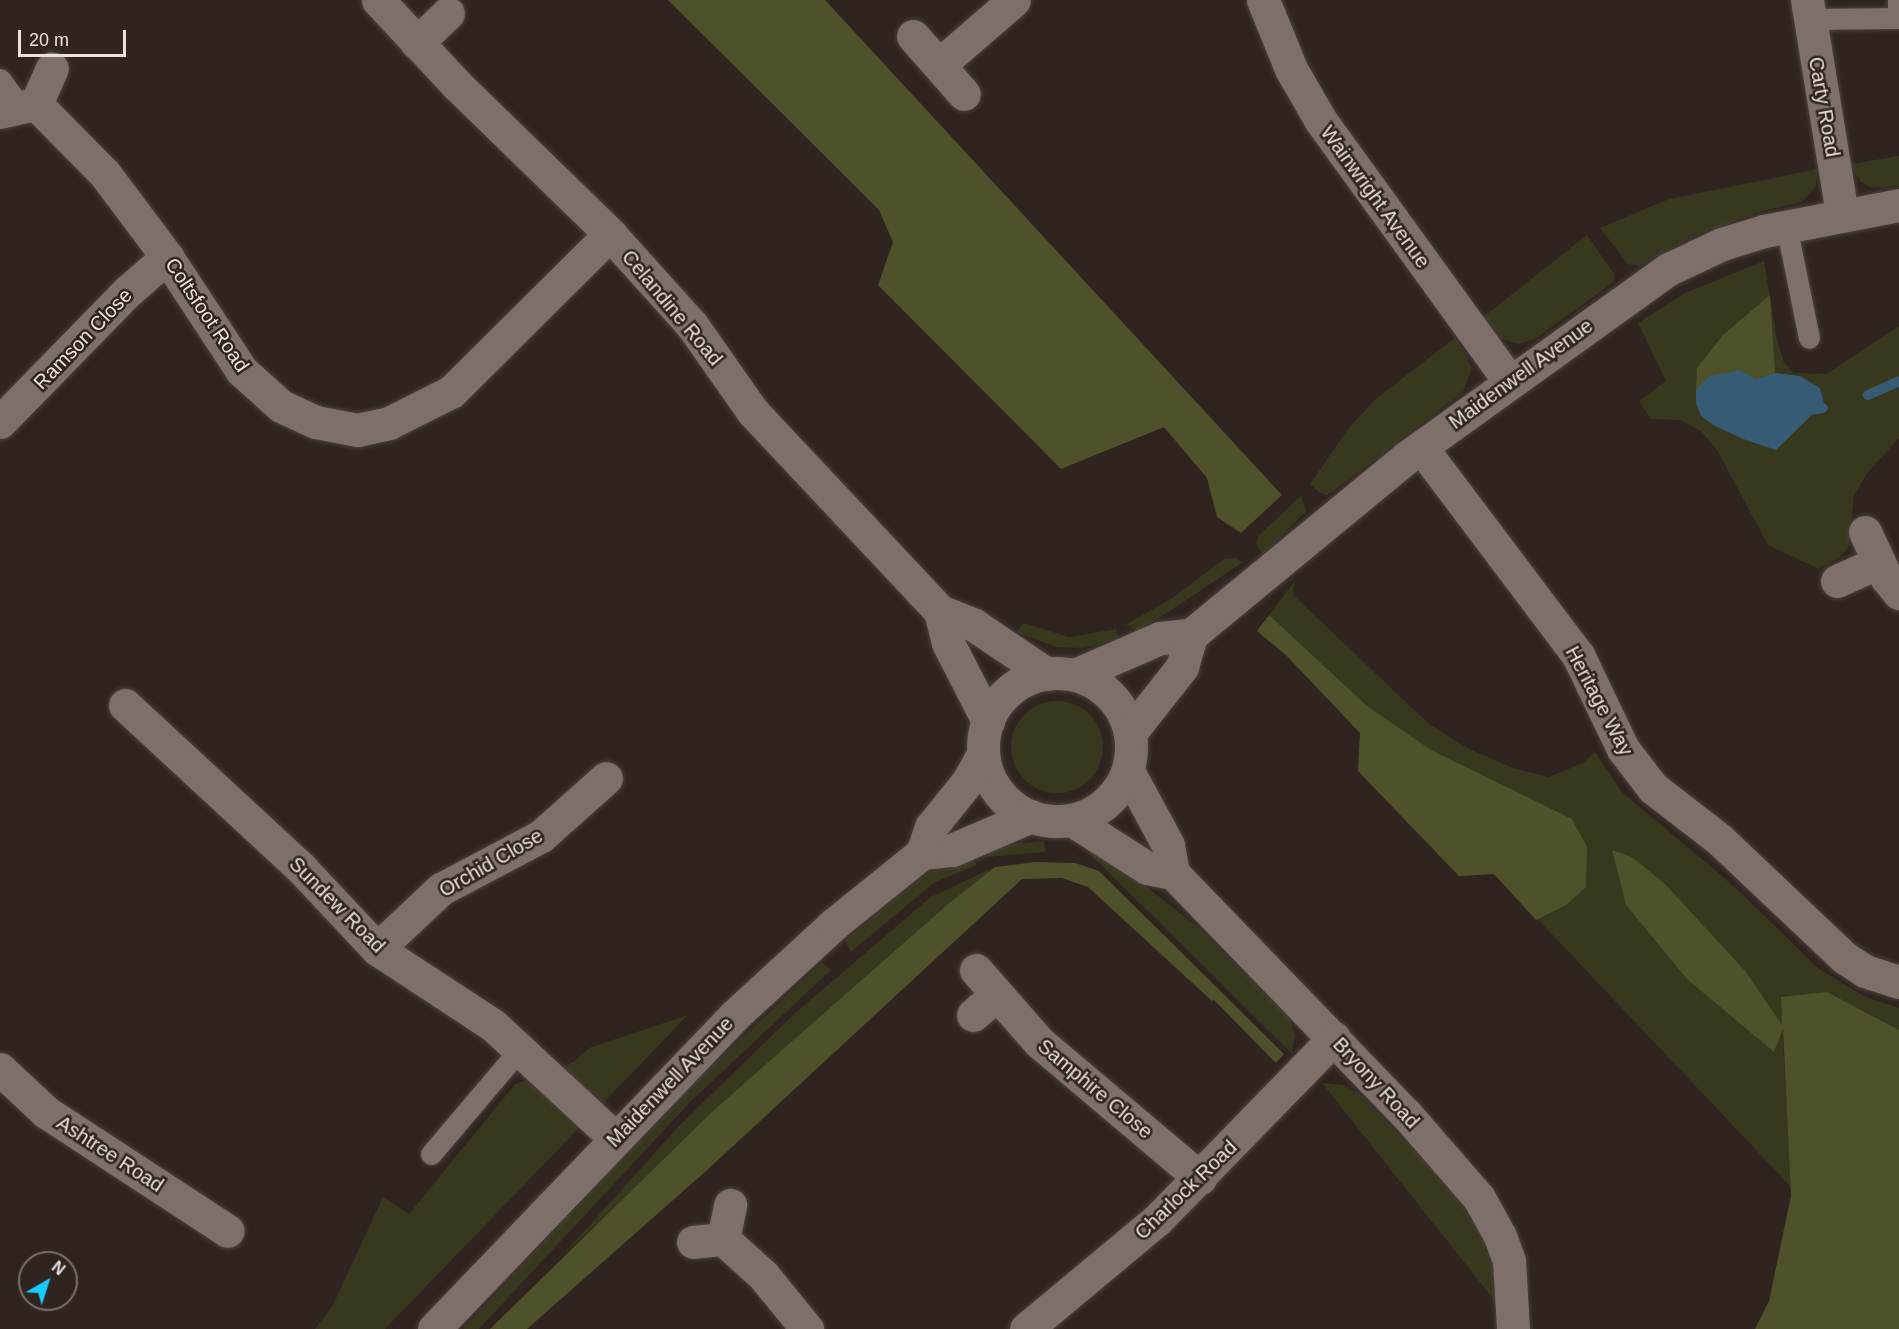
<!DOCTYPE html>
<style>
body{margin:0}
#map{position:relative;width:1899px;height:1329px;overflow:hidden;background:#302420;font-family:Arial,sans-serif}
div>[style]{position:absolute}
.green>*{inset:0;background:#37381d;transform-origin:0 0}
.round{border-radius:50%}
.forest>*{inset:0;background:#4f512a}
.water>*{inset:0;background:#365b74}
.stream>*{height:10px;margin:-5px;padding:0 5px;transform-origin:5px;border-radius:5px;background:#365b74}
.roads{filter:drop-shadow(0 0 2px #4a403d) drop-shadow(0 0 2px #4a403d)}
.service>*{height:21px;margin:-10.5px;padding:0 10.5px;transform-origin:10.5px;border-radius:10.5px;background:#7e6f6a}
.minor>*{height:33px;margin:-16.5px;padding:0 16.5px;transform-origin:16.5px;border-radius:16.5px;background:#7e6f6a}
.tertiary>*{height:33px;margin:-16.5px;padding:0 16.5px;transform-origin:16.5px;border-radius:16.5px;background:#7e6f6a}
.tertiary>.ring{margin:-16.5px;padding:0;box-sizing:content-box;background:none;border:33px solid #7e6f6a;border-radius:50%}
span{translate:-50% -50%;white-space:nowrap;text-align:center;line-height:1.15;-webkit-text-stroke:5px #302420;paint-order:stroke}
.street-label{font-size:20px;color:#eae2df}
.north{position:absolute;left:18px;top:1251px;width:60px;height:60px;box-sizing:border-box;background:#302420;border:2px solid #7a706c;border-radius:50%;rotate:39deg;font-size:16px;font-weight:700;line-height:24px;text-align:center;color:#eae2df}
.north::after{content:'';display:block;margin:auto;width:21px;height:27px;background:#19cafc;clip-path:polygon(50% 0,100% 100%,50% 72%,0 100%)}
.scale{position:absolute;left:18px;top:30px;width:108px;height:27px;box-sizing:border-box;border:3px solid #eae2df;border-top:0;padding-left:8px;font-size:18px;line-height:21px;white-space:nowrap;color:#eae2df;-webkit-text-stroke:4px #302420;paint-order:stroke}
</style>
<div id="map">
<div class="green">
<div style="clip-path:polygon(1899px 156px,1899px 186px,1872px 188px,1861px 182px,1852px 168px,1851px 164px)"></div>
<div style="clip-path:polygon(1818px 169px,1816px 186px,1802px 202px,1759px 212px,1692px 237px,1639px 266px,1628px 264px,1600px 228px,1669px 199px)"></div>
<div style="clip-path:polygon(1587px 235px,1614px 274px,1614px 282px,1535px 339px,1519px 344px,1498px 338px,1482px 318px)"></div>
<div style="clip-path:polygon(1764px 261px,1777px 340px,1784px 363px,1794px 373px,1826px 374px,1899px 326px,1899px 438px,1868px 472px,1854px 495px,1849px 546px,1840px 557px,1819px 569px,1768px 545px,1717px 450px,1701px 431px,1680px 420px,1651px 419px,1639px 401px,1666px 381px,1638px 323px,1685px 293px)"></div>
<div style="clip-path:polygon(1456px 337px,1472px 368px,1463px 392px,1328px 495px,1320px 493px,1310px 484px,1350px 426px,1377px 398px)"></div>
<div style="clip-path:polygon(1301px 496px,1306px 511px,1263px 555px,1256px 544px,1258px 536px)"></div>
<div style="clip-path:polygon(1235px 558px,1243px 562px,1170px 611px,1136px 631px,1127px 624px,1171px 599px,1224px 559px)"></div>
<div style="clip-path:polygon(1294px 582px,1293px 595px,1429px 724px,1469px 749px,1513px 768px,1549px 777px,1583px 763px,1595px 752px,1622px 792px,1736px 888px,1819px 969px,1866px 997px,1899px 1008px,1899px 1030px,1827px 992px,1781px 1001px,1791px 1187px,1495px 874px,1459px 876px,1358px 771px,1360px 733px,1286px 655px,1257px 631px)"></div>
<div style="clip-path:polygon(1023px 623px,1069px 637px,1116px 629px,1119px 639px,1084px 648px,1056px 647px,1017px 632px)"></div>
<div class="round" style="left:1011px;top:701px;width:92px;height:92px"></div>
<div style="left:1044px;top:841px;width:11px;height:57px;rotate:85deg"></div>
<div style="clip-path:polygon(1086px 850px,1128px 872px,1200px 929px,1289px 1018px,1295px 1035px,1292px 1054px)"></div>
<div style="clip-path:polygon(970px 855px,977px 865px,935px 882px,851px 952px,845px 941px,895px 898px,928px 873px)"></div>
<div style="clip-path:polygon(995px 867px,948px 904px,562px 1256px,678px 1127px,795px 1013px,931px 897px)"></div>
<div style="clip-path:polygon(822px 962px,831px 970px,691px 1101px,479px 1329px,463px 1329px,666px 1110px)"></div>
<div style="clip-path:polygon(688px 1015px,385px 1329px,315px 1329px,332px 1307px,383px 1197px,409px 1214px,515px 1084px,574px 1062px,589px 1048px)"></div>
<div style="clip-path:polygon(1322px 1083px,1344px 1085px,1360px 1094px,1452px 1190px,1491px 1251px,1502px 1310px)"></div>
</div>
<div class="forest">
<div style="clip-path:polygon(668px 0,825px 0,1282px 495px,1241px 533px,1217px 517px,1207px 478px,1164px 427px,1061px 469px,878px 285px,893px 242px,879px 210px)"></div>
<div style="clip-path:polygon(1770px 295px,1775px 373px,1756px 379px,1740px 370px,1696px 389px,1697px 368px,1723px 335px)"></div>
<div style="clip-path:polygon(1269px 615px,1367px 706px,1431px 750px,1572px 819px,1587px 847px,1586px 887px,1566px 905px,1536px 920px,1494px 874px,1459px 876px,1358px 771px,1360px 733px,1286px 655px,1257px 631px)"></div>
<div style="clip-path:polygon(1612px 850px,1632px 857px,1666px 885px,1746px 972px,1782px 1025px,1781px 997px,1827px 992px,1899px 1030px,1899px 1329px,1755px 1329px,1769px 1301px,1791px 1196px,1783px 1029px,1774px 1052px,1687px 979px,1626px 905px)"></div>
<div style="clip-path:polygon(1035px 862px,1075px 863px,1099px 871px,1284px 1054px,1276px 1063px,1214px 1000px,1212px 1001px,1088px 887px,1062px 878px,1022px 879px,706px 1171px,527px 1329px,490px 1329px,713px 1111px,948px 904px,995px 867px)"></div>
</div>
<div class="water">
<div style="clip-path:polygon(1740px 370px,1756px 379px,1775px 373px,1800px 376px,1820px 388px,1824px 403px,1776px 450px,1743px 439px,1713px 425px,1701px 416px,1696px 403px,1696px 389px,1710px 376px)"></div>
</div>
<div class="stream">
<div style="left:1868px;top:395px;width:34px;rotate:-24deg"></div>
<div style="left:1802px;top:411px;width:21px;rotate:-8deg"></div>
</div>
<div class="roads">
<div class="service">
<div style="left:1809px;top:19px;width:89px;rotate:-0.6deg"></div>
<div style="left:1898px;top:18px;width:18px;rotate:-90deg"></div>
<div style="left:0;top:79px;width:36px;rotate:54deg"></div>
<div style="left:1786px;top:225px;width:115px;rotate:78.5deg"></div>
<div style="left:431px;top:1154px;width:138px;rotate:-49.7deg"></div>
</div>
<div class="minor">
<div style="left:378px;top:0;width:115px;rotate:47.1deg"></div>
<div style="left:456px;top:84px;width:215px;rotate:44.2deg"></div>
<div style="left:610px;top:234px;width:122px;rotate:48deg"></div>
<div style="left:692px;top:325px;width:106px;rotate:55deg"></div>
<div style="left:753px;top:412px;width:273px;rotate:46.8deg"></div>
<div style="left:940px;top:611px;width:37px;rotate:22deg"></div>
<div style="left:974px;top:625px;width:88px;rotate:33.9deg"></div>
<div style="left:1263px;top:0;width:74px;rotate:67.9deg"></div>
<div style="left:1291px;top:69px;width:60px;rotate:60deg"></div>
<div style="left:1321px;top:121px;width:322px;rotate:54.1deg"></div>
<div style="left:1807px;top:0;width:217px;rotate:80.7deg"></div>
<div style="left:913px;top:36px;width:77px;rotate:48.7deg"></div>
<div style="left:417px;top:43px;width:43px;rotate:-44.1deg"></div>
<div style="left:939px;top:65px;width:99px;rotate:-40.9deg"></div>
<div style="left:36px;top:104px;width:98px;rotate:45.4deg"></div>
<div style="left:105px;top:174px;width:104px;rotate:53.2deg"></div>
<div style="left:167px;top:257px;width:136px;rotate:56.7deg"></div>
<div style="left:242px;top:371px;width:52px;rotate:41.9deg"></div>
<div style="left:281px;top:406px;width:38px;rotate:25deg"></div>
<div style="left:316px;top:422px;width:42px;rotate:11deg"></div>
<div style="left:357px;top:430px;width:33px;rotate:-12deg"></div>
<div style="left:389px;top:423px;width:69px;rotate:-26.6deg"></div>
<div style="left:451px;top:392px;width:224px;rotate:-44.8deg"></div>
<div style="left:0;top:112px;width:37px;rotate:-13deg"></div>
<div style="left:36px;top:104px;width:39px;rotate:-66deg"></div>
<div style="left:0;top:422px;width:183px;rotate:-45.7deg"></div>
<div style="left:128px;top:291px;width:52px;rotate:-41.1deg"></div>
<div style="left:1421px;top:447px;width:261px;rotate:53deg"></div>
<div style="left:1578px;top:655px;width:104px;rotate:64.4deg"></div>
<div style="left:1623px;top:749px;width:49px;rotate:52.4deg"></div>
<div style="left:1653px;top:788px;width:83px;rotate:37.7deg"></div>
<div style="left:1719px;top:839px;width:173px;rotate:43.4deg"></div>
<div style="left:1845px;top:958px;width:24px;rotate:33deg"></div>
<div style="left:1865px;top:971px;width:36px;rotate:18deg"></div>
<div style="left:1865px;top:532px;width:50px;rotate:65deg"></div>
<div style="left:1886px;top:577px;width:21px;rotate:51deg"></div>
<div style="left:1837px;top:581px;width:46px;rotate:-24.3deg"></div>
<div style="left:940px;top:611px;width:33px;rotate:76deg"></div>
<div style="left:948px;top:643px;width:88px;rotate:62.9deg"></div>
<div style="left:125px;top:705px;width:241px;rotate:42.8deg"></div>
<div style="left:302px;top:869px;width:110px;rotate:46.8deg"></div>
<div style="left:377px;top:949px;width:140px;rotate:33.3deg"></div>
<div style="left:494px;top:1026px;width:165px;rotate:42.8deg"></div>
<div style="left:1128px;top:771px;width:84px;rotate:61.6deg"></div>
<div style="left:1168px;top:845px;width:28px;rotate:80deg"></div>
<div style="left:1173px;top:873px;width:335px;rotate:46deg"></div>
<div style="left:1406px;top:1114px;width:111px;rotate:49deg"></div>
<div style="left:1479px;top:1198px;width:43px;rotate:61.1deg"></div>
<div style="left:1500px;top:1236px;width:27px;rotate:70deg"></div>
<div style="left:1509px;top:1261px;width:68px;rotate:86.6deg"></div>
<div style="left:1072px;top:820px;width:89px;rotate:32.6deg"></div>
<div style="left:1147px;top:868px;width:26px;rotate:11deg"></div>
<div style="left:377px;top:949px;width:88px;rotate:-43.2deg"></div>
<div style="left:441px;top:889px;width:113px;rotate:-27.9deg"></div>
<div style="left:541px;top:836px;width:87px;rotate:-41.7deg"></div>
<div style="left:976px;top:970px;width:96px;rotate:48.8deg"></div>
<div style="left:1039px;top:1042px;width:211px;rotate:40.2deg"></div>
<div style="left:973px;top:1015px;width:30px;rotate:-41deg"></div>
<div style="left:0;top:1069px;width:63px;rotate:43.1deg"></div>
<div style="left:46px;top:1112px;width:217px;rotate:33.2deg"></div>
<div style="left:723px;top:1239px;width:54px;rotate:42deg"></div>
<div style="left:763px;top:1275px;width:70px;rotate:50.8deg"></div>
<div style="left:693px;top:1242px;width:30px;rotate:-6deg"></div>
<div style="left:723px;top:1239px;width:35px;rotate:-78deg"></div>
<div style="left:1026px;top:1329px;width:170px;rotate:-39.8deg"></div>
<div style="left:1157px;top:1220px;width:254px;rotate:-45.8deg"></div>
</div>
<div class="tertiary">
<div class="ring" style="left:983px;top:673px;width:115px;height:115px"></div>
<div style="left:1075px;top:675px;width:93px;rotate:-23.5deg"></div>
<div style="left:1160px;top:638px;width:31px;rotate:-6deg"></div>
<div style="left:1191px;top:635px;width:280px;rotate:-39.5deg"></div>
<div style="left:1407px;top:457px;width:322px;rotate:-35.7deg"></div>
<div style="left:1669px;top:269px;width:59px;rotate:-25.3deg"></div>
<div style="left:1722px;top:244px;width:44px;rotate:-17.2deg"></div>
<div style="left:1764px;top:231px;width:137px;rotate:-10.9deg"></div>
<div style="left:1130px;top:733px;width:84px;rotate:-51.8deg"></div>
<div style="left:1182px;top:667px;width:33px;rotate:-74deg"></div>
<div style="left:922px;top:853px;width:30px;rotate:-6deg"></div>
<div style="left:952px;top:850px;width:86px;rotate:-23.3deg"></div>
<div style="left:434px;top:1329px;width:434px;rotate:-46.2deg"></div>
<div style="left:734px;top:1016px;width:136px;rotate:-42.6deg"></div>
<div style="left:834px;top:924px;width:113px;rotate:-38.9deg"></div>
<div style="left:922px;top:853px;width:28px;rotate:-71deg"></div>
<div style="left:931px;top:827px;width:59px;rotate:-51.2deg"></div>
<div style="left:968px;top:781px;width:31px;rotate:-61deg"></div>
</div>
</div>
<div class="street-label">
<span style="left:1824px;top:107px;rotate:80deg">Carty Road</span>
<span style="left:1375px;top:197px;rotate:54deg">Wainwright Avenue</span>
<span style="left:672px;top:308px;rotate:50deg">Celandine Road</span>
<span style="left:207px;top:315px;rotate:56deg">Coltsfoot Road</span>
<span style="left:83px;top:339px;rotate:-46deg">Ramson Close</span>
<span style="left:1521px;top:374px;rotate:-36deg">Maidenwell Avenue</span>
<span style="left:1599px;top:701px;rotate:62deg">Heritage Way</span>
<span style="left:491px;top:863px;rotate:-30deg">Orchid Close</span>
<span style="left:337px;top:905px;rotate:45deg">Sundew Road</span>
<span style="left:670px;top:1082px;rotate:-46deg">Maidenwell Avenue</span>
<span style="left:1376px;top:1083px;rotate:47deg">Bryony Road</span>
<span style="left:1095px;top:1089px;rotate:40deg">Samphire Close</span>
<span style="left:110px;top:1154px;rotate:33deg">Ashtree Road</span>
<span style="left:1186px;top:1190px;rotate:-44deg">Charlock Road</span>
</div>
<div class="north">N</div>
<div class="scale">20 m</div>
</div>
